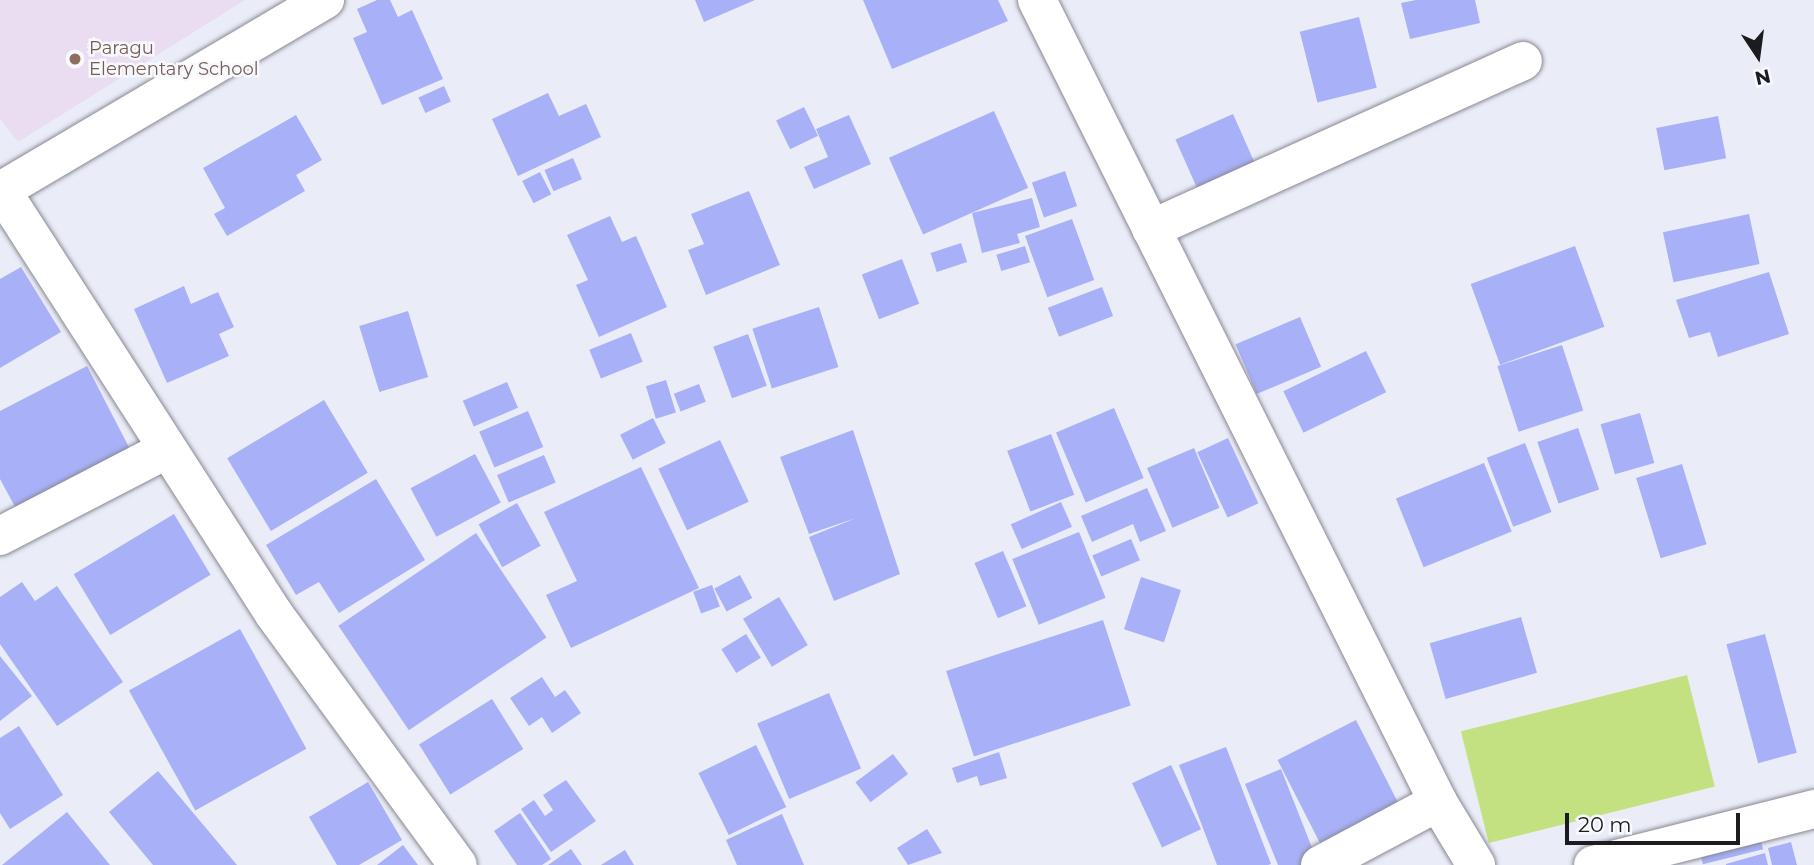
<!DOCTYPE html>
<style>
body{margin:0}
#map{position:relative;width:1814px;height:865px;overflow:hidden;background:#eaecf7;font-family:Montserrat,sans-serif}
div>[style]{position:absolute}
.education>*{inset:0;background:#eaddf1}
.green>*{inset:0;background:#c3e180;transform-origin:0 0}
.building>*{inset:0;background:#a8b0f8;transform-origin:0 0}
.roads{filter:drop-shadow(0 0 2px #888993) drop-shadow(0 0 2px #888993)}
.minor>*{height:38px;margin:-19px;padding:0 19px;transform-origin:19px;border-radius:19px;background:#fff}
.dots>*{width:19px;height:19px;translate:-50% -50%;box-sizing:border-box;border:4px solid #f8f9fe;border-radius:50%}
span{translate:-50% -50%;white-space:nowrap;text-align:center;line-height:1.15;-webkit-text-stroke:5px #f8f9fe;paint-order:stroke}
.education-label{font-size:18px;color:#785e54}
.left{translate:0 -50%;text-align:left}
.north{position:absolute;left:1723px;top:21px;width:70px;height:70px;-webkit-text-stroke:5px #f8f9fe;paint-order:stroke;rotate:167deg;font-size:19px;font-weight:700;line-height:28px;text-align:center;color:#1c1c20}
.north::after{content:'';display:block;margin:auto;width:24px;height:32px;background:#1c1c20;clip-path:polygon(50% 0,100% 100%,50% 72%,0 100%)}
.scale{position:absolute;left:1565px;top:813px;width:175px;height:32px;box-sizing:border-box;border:4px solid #1c1c20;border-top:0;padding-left:9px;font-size:21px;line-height:24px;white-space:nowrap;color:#1c1c20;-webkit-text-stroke:5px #f8f9fe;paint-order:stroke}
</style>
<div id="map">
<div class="education">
<div style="clip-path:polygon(0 0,245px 0,18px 142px,0 119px)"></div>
</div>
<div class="green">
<div style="left:1687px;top:675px;width:115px;height:233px;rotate:76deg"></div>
</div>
<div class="building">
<div style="clip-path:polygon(377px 0,390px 0,398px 17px,412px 10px,443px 79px,382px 105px,353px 38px,367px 32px,357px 9px)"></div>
<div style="clip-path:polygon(695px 0,755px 0,704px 22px)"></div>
<div style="clip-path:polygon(863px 0,998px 0,1008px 21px,892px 69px)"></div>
<div style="clip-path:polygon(1416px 0,1475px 0,1480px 23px,1410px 39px,1401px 3px)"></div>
<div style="left:1359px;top:17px;width:73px;height:61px;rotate:76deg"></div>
<div style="left:444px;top:86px;width:17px;height:28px;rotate:66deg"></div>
<div style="clip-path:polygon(548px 93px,559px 116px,586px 104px,601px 137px,518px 176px,492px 119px)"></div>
<div style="left:804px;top:107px;width:32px;height:31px;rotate:64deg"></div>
<div style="left:994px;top:111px;width:84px;height:115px;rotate:66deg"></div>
<div style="left:1233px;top:114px;width:62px;height:63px;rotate:66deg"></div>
<div style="clip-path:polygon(296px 115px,322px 160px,296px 175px,305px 191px,227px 236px,214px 214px,225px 208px,203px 168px)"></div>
<div style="clip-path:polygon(849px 115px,871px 164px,814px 189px,804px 167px,828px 157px,816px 129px)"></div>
<div style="left:1718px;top:116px;width:43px;height:63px;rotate:79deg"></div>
<div style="left:573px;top:158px;width:23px;height:31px;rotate:67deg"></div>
<div style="left:1065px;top:171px;width:37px;height:35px;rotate:71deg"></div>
<div style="left:540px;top:172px;width:25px;height:20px;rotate:63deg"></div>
<div style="clip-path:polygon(749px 191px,780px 265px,706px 295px,688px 250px,704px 244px,691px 214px)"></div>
<div style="clip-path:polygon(1032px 198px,1040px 227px,1017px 234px,1020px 243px,982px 253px,972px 213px)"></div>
<div style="left:1749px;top:214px;width:51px;height:88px;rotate:78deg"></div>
<div style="clip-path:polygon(610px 216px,622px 242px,636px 236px,667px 307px,599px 337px,576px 285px,588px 280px,567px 235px)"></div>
<div style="left:1072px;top:219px;width:65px;height:50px;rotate:70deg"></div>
<div style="left:961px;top:243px;width:20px;height:32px;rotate:72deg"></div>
<div style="left:1025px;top:246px;width:17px;height:30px;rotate:73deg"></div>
<div style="left:1575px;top:246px;width:86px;height:111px;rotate:70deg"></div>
<div style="left:902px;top:259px;width:48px;height:43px;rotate:69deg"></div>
<div style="clip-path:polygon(21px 267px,61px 332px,0 368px,0 279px)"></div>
<div style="clip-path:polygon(1769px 272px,1789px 334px,1718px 357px,1710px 332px,1689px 338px,1676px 300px)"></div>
<div style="clip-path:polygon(184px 286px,191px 304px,218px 292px,234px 327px,219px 334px,229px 356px,167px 383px,134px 309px)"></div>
<div style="left:1102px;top:287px;width:31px;height:58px;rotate:69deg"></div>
<div style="left:819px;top:307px;width:63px;height:70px;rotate:72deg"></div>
<div style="left:408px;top:311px;width:69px;height:51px;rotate:73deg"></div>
<div style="left:1300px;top:317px;width:54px;height:70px;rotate:67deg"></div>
<div style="left:631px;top:333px;width:31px;height:45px;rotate:68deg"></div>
<div style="left:748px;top:334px;width:55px;height:37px;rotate:70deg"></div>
<div style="left:1562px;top:345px;width:69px;height:68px;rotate:72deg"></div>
<div style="left:1366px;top:351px;width:46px;height:92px;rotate:64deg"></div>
<div style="clip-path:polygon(87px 366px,134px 457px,20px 516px,0 479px,0 411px)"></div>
<div style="left:666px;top:380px;width:34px;height:21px;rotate:73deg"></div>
<div style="left:507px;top:382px;width:28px;height:48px;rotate:67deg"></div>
<div style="left:699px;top:384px;width:19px;height:27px;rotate:69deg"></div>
<div style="left:324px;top:400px;width:85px;height:113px;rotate:59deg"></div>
<div style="left:1114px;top:408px;width:76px;height:63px;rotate:67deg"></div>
<div style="left:528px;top:411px;width:39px;height:53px;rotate:67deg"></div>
<div style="left:1640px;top:413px;width:52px;height:41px;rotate:74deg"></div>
<div style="left:653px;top:418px;width:28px;height:37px;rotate:63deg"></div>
<div style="left:1578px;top:428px;width:65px;height:43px;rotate:71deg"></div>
<div style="clip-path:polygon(853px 430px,900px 574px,834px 601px,809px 537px,856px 518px,809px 534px,780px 457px)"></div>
<div style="left:1051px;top:434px;width:65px;height:47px;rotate:69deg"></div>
<div style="left:1228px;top:438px;width:72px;height:34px;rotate:65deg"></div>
<div style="left:720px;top:440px;width:68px;height:68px;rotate:65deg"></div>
<div style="left:1525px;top:443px;width:74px;height:41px;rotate:69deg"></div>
<div style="left:1194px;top:448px;width:65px;height:51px;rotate:67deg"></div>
<div style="left:475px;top:454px;width:55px;height:73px;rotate:62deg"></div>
<div style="left:544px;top:455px;width:30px;height:51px;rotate:67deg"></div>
<div style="left:1484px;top:463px;width:74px;height:95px;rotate:68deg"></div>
<div style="left:1682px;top:464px;width:84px;height:48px;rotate:73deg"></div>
<div style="clip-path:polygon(641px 467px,699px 588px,571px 648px,546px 595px,577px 581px,544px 512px)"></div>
<div style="clip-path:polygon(376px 479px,425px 560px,339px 613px,319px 582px,296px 595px,266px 545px)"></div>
<div style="clip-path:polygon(1147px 488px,1166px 531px,1140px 542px,1133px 524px,1092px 542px,1081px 516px)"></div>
<div style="left:1061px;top:502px;width:27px;height:55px;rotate:66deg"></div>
<div style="left:517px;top:503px;width:49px;height:44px;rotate:61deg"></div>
<div style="left:174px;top:514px;width:71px;height:117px;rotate:59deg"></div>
<div style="left:1079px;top:532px;width:71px;height:72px;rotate:68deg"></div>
<div style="left:476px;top:533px;width:126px;height:166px;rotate:56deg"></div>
<div style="left:1131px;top:539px;width:23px;height:42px;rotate:67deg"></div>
<div style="left:1003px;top:551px;width:60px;height:31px;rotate:67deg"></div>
<div style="left:740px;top:575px;width:26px;height:29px;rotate:62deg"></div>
<div style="left:1141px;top:577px;width:42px;height:55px;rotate:18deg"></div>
<div style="clip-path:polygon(22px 582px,35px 601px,57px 586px,123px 682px,57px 726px,0 644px,0 597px)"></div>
<div style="left:712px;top:585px;width:23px;height:20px;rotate:70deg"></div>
<div style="left:779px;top:597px;width:56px;height:42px;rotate:59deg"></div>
<div style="left:1521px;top:617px;width:58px;height:95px;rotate:74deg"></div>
<div style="left:1103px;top:620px;width:90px;height:165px;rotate:72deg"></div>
<div style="left:240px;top:629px;width:137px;height:127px;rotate:61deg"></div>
<div style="left:746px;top:634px;width:28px;height:29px;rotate:58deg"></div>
<div style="left:1765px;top:634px;width:123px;height:40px;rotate:75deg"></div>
<div style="clip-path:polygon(0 656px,32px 696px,0 721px)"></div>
<div style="clip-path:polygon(542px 677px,555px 697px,565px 690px,581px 713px,552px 733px,542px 717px,529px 726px,510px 698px)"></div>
<div style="left:829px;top:693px;width:82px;height:78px;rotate:67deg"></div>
<div style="left:492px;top:699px;width:59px;height:86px;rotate:58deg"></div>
<div style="left:1356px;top:720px;width:102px;height:88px;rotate:63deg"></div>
<div style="clip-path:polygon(19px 726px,63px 795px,10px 829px,0 813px,0 738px)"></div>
<div style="left:756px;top:745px;width:69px;height:64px;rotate:64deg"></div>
<div style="clip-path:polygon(1226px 747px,1271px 864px,1268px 865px,1217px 865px,1179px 765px)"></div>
<div style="clip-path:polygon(999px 752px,1007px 778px,980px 786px,977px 776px,957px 783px,952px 768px)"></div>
<div style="left:893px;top:754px;width:25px;height:47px;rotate:53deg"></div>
<div style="left:1171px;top:765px;width:71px;height:43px;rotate:65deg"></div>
<div style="clip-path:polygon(1281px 769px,1318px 863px,1313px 865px,1278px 865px,1245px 784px)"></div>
<div style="clip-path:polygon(158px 771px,237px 865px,153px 865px,109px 812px)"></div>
<div style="clip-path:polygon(566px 780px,596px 821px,551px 852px,521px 809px,534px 800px,545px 816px,553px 810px,543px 795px)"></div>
<div style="clip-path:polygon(368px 782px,402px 840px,359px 865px,337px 865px,309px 817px)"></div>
<div style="clip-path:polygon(67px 812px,110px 865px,2px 865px)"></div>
<div style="clip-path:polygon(520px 813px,551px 859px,542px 865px,517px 865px,494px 831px)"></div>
<div style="clip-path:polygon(782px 814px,804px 865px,737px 865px,726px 840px)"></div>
<div style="left:1757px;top:825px;width:25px;height:62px;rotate:76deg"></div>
<div style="clip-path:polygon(927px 829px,942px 853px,908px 865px,897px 848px)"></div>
<div style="clip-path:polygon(1791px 842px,1797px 865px,1772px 865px,1768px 848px)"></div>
<div style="clip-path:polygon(403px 845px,418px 865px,377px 865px)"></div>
<div style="clip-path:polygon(571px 849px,582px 865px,548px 865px)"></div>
<div style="clip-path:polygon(625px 850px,634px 865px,601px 865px)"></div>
<div style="clip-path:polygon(1765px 853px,1768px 865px,1726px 865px,1726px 864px)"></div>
</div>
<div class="roads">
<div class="minor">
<div style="left:1037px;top:0;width:897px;rotate:63.43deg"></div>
<div style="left:1438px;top:802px;width:74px;rotate:58.9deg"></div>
<div style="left:0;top:188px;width:507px;rotate:57.25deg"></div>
<div style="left:274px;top:614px;width:311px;rotate:53.8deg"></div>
<div style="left:2px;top:190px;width:375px;rotate:-30.5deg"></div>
<div style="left:1151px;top:229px;width:408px;rotate:-24.3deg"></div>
<div style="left:0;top:536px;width:187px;rotate:-27.4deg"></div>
<div style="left:1320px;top:865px;width:134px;rotate:-28.1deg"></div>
<div style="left:1593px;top:865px;width:228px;rotate:-14.2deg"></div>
</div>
</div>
<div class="dots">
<div style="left:75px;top:59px;background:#8d6e63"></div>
</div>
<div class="education-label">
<span class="left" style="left:89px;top:59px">Paragu<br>Elementary School</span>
</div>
<div class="north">N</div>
<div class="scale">20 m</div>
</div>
